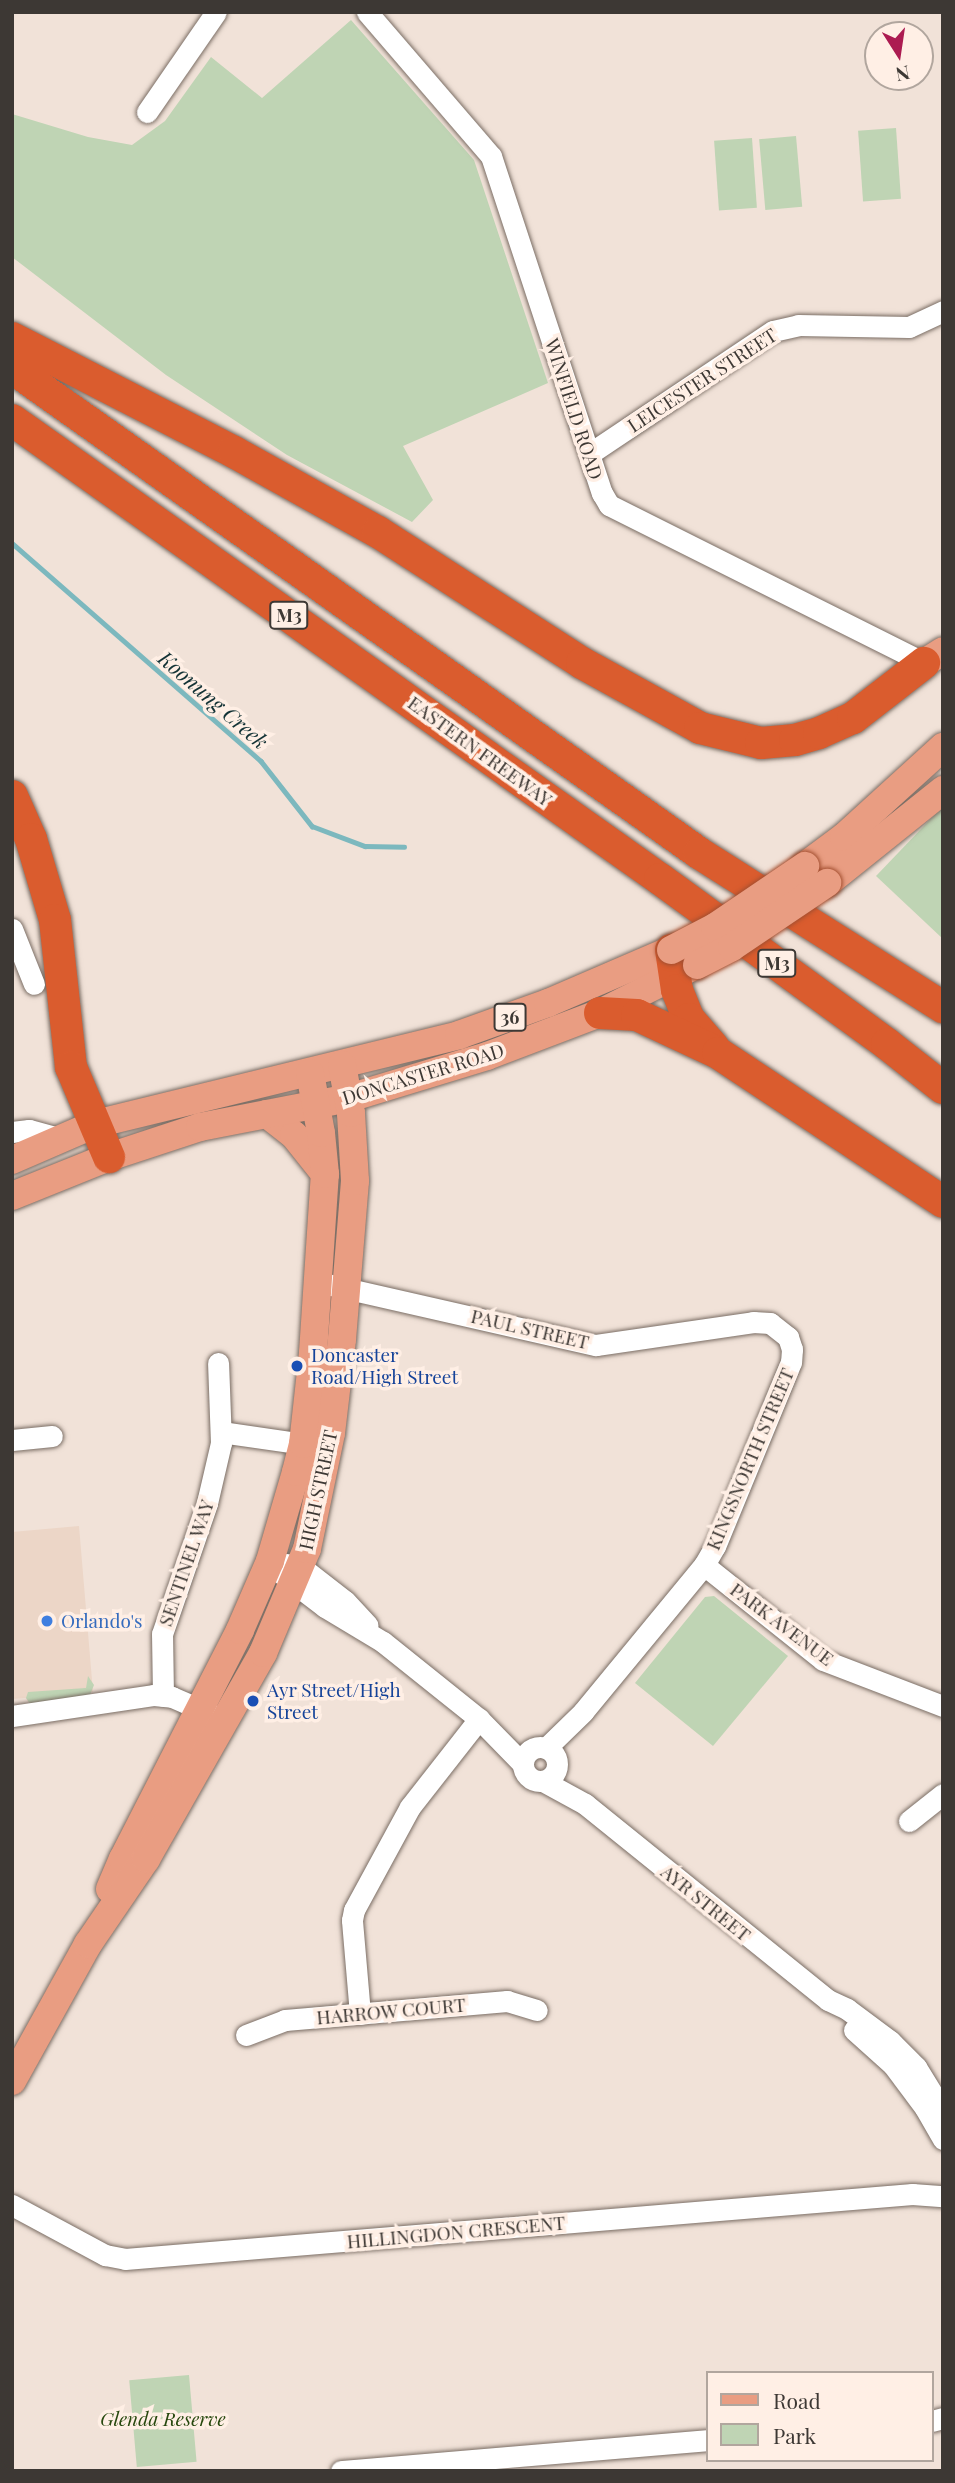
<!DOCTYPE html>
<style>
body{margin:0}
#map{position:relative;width:955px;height:2483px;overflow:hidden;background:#f1e2d8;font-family:"Playfair Display",serif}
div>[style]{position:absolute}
.built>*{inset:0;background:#ecd6c7}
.green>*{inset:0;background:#bfd4b4;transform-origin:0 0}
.stream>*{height:4.5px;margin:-2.25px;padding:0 2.25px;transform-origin:2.25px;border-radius:2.25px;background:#7cb8be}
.roads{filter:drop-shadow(0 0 2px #7a6d64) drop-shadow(0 0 2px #7a6d64)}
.minor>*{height:21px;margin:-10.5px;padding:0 10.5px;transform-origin:10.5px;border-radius:10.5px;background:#fff}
.minor>.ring{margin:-10.5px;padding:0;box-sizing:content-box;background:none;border:21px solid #fff;border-radius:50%}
.major>*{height:28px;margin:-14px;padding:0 14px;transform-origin:14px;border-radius:14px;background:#e99d82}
.highway>*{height:32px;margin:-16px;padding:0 16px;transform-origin:16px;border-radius:16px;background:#da5c2e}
.bridges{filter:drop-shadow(0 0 2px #a34f30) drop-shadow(0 0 2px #a34f30)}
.major-bridge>*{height:28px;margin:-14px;padding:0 14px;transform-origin:14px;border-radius:14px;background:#e99d82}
.dots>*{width:19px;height:19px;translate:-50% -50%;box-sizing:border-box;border:4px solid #ffefe5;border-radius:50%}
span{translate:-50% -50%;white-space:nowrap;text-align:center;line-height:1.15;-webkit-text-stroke:7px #ffefe5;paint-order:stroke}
.shield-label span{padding:2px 5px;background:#ffefe5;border:2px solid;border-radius:5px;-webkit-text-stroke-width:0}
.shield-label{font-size:18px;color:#3d3834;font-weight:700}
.street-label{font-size:19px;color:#3d3834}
.transit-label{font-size:19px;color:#164399}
.left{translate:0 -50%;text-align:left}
.shop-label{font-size:19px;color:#366cbe}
.park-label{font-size:19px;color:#27480e;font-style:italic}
.water-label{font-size:21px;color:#143336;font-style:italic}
.frame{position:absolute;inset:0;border:14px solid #3d3834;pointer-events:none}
.legend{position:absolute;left:706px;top:2371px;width:228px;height:91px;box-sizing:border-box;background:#ffefe5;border:2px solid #b1a69e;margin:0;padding:9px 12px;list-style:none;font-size:21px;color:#3d3834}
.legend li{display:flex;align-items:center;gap:14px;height:35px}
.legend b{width:35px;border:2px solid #b1a69e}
.north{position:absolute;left:864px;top:21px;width:70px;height:70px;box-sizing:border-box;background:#ffefe5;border:2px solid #b1a69e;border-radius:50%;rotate:168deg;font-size:19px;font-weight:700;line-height:28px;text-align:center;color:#3d3834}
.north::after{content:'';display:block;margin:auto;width:24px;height:32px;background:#ac1b51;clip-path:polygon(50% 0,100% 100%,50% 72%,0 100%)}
</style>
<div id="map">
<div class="built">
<div style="clip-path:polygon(79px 1526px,93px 1692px,28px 1702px,26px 1698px,12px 1699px,12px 1532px)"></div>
</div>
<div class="green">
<div style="clip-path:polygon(351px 20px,474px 160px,548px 383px,403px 446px,433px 500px,412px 522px,287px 455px,166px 375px,12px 257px,12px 114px,88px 137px,132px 145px,165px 121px,211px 57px,262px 98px)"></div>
<div style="left:896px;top:128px;width:71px;height:38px;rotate:86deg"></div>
<div style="left:796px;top:136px;width:71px;height:37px;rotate:85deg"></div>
<div style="left:752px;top:138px;width:70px;height:38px;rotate:86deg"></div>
<div style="clip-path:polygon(943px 806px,943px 939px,876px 876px)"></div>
<div style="clip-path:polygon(714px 1596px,788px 1656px,713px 1746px,635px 1683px,705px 1597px)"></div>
<div style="clip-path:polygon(88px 1676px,94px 1685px,90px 1695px,31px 1705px,26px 1698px,28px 1692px,86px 1688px)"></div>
<div style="left:189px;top:2375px;width:87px;height:60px;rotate:85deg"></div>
</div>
<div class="stream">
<div style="left:12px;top:543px;width:331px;rotate:41.2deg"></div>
<div style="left:261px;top:761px;width:83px;rotate:51.9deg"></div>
<div style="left:312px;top:826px;width:57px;rotate:20.7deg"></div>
<div style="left:365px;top:846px;width:39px;rotate:1deg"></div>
</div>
<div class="roads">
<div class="minor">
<div style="left:367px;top:12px;width:190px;rotate:49.3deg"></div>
<div style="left:491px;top:156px;width:355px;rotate:71.8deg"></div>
<div style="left:602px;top:493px;width:14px;rotate:60deg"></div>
<div style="left:609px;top:505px;width:352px;rotate:26.6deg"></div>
<div style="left:147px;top:112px;width:121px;rotate:-55.4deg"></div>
<div style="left:589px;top:454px;width:221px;rotate:-33.8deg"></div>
<div style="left:773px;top:331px;width:26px;rotate:-13deg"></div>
<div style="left:798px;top:325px;width:111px;rotate:1deg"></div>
<div style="left:909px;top:327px;width:38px;rotate:-25deg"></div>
<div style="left:12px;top:929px;width:59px;rotate:68.2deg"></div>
<div style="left:12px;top:1132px;width:17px;rotate:-7deg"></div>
<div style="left:29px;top:1130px;width:34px;rotate:15deg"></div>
<div style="left:318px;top:1282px;width:285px;rotate:12.8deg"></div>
<div style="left:596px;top:1345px;width:159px;rotate:-8.3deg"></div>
<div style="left:753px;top:1322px;width:17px;rotate:3deg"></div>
<div style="left:770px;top:1323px;width:23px;rotate:38deg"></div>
<div style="left:788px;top:1337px;width:13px;rotate:72deg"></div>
<div style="left:792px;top:1349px;width:13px;rotate:94deg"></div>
<div style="left:791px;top:1362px;width:199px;rotate:112.4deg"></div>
<div style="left:715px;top:1546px;width:22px;rotate:120deg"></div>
<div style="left:704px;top:1565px;width:190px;rotate:129.5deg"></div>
<div style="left:583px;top:1712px;width:52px;rotate:135.8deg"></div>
<div style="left:221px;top:1432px;width:83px;rotate:8.3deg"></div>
<div style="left:303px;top:1444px;width:13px;rotate:-13deg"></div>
<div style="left:12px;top:1440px;width:40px;rotate:-5.7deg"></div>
<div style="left:285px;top:1564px;width:15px;rotate:8deg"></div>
<div style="left:300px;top:1566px;width:57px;rotate:37.9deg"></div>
<div style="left:345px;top:1601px;width:33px;rotate:47deg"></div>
<div style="left:704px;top:1565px;width:152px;rotate:38.6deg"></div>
<div style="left:823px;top:1660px;width:129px;rotate:21deg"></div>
<div style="left:283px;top:1575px;width:53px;rotate:37.3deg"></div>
<div style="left:325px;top:1607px;width:68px;rotate:31.1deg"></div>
<div style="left:383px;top:1642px;width:123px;rotate:38.7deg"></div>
<div style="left:479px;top:1719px;width:62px;rotate:45.7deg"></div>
<div style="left:163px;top:1696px;width:62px;rotate:-90.9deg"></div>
<div style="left:162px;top:1634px;width:139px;rotate:-71deg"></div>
<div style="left:207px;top:1503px;width:62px;rotate:-76.9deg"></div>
<div style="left:221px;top:1443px;width:80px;rotate:-92.1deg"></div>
<div style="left:12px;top:1716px;width:144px;rotate:-8.4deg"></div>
<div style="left:154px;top:1695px;width:18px;rotate:6deg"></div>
<div style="left:172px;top:1697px;width:43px;rotate:23.6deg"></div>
<div class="ring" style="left:523px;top:1747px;width:13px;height:13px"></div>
<div style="left:543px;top:1781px;width:48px;rotate:28.7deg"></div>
<div style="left:585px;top:1804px;width:312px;rotate:38.9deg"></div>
<div style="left:828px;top:2000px;width:21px;rotate:25deg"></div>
<div style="left:847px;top:2009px;width:54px;rotate:36.7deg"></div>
<div style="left:890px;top:2041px;width:37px;rotate:45deg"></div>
<div style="left:916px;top:2067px;width:52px;rotate:58.5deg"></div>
<div style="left:909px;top:1821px;width:43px;rotate:-38.5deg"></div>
<div style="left:360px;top:2014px;width:94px;rotate:-94.9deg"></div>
<div style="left:352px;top:1920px;width:10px;rotate:-79deg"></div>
<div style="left:354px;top:1910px;width:117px;rotate:-61.5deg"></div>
<div style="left:410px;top:1807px;width:112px;rotate:-51.9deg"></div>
<div style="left:854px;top:2030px;width:52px;rotate:41.9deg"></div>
<div style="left:893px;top:2065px;width:54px;rotate:53.3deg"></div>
<div style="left:925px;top:2108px;width:36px;rotate:60deg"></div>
<div style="left:246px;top:2035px;width:42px;rotate:-21deg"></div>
<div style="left:285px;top:2020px;width:223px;rotate:-4.9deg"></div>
<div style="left:507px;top:2001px;width:31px;rotate:17deg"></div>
<div style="left:12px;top:2205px;width:106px;rotate:28.3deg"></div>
<div style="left:105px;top:2255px;width:20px;rotate:11deg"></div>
<div style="left:125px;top:2259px;width:790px;rotate:-4.72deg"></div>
<div style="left:912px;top:2194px;width:31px;rotate:4deg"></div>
<div style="left:932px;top:2421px;width:11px;rotate:-15deg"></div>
<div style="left:341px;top:2471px;width:368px;rotate:-4.8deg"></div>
</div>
<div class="major">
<div style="left:924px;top:663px;width:22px;rotate:-32deg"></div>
<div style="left:805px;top:866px;width:49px;rotate:-36.6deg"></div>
<div style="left:844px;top:837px;width:134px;rotate:-42.3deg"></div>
<div style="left:827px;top:883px;width:149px;rotate:-38.7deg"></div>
<div style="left:267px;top:1114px;width:34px;rotate:38deg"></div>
<div style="left:294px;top:1135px;width:50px;rotate:51.5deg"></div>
<div style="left:12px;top:1160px;width:90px;rotate:-23.4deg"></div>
<div style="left:95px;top:1124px;width:375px;rotate:-13.7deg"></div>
<div style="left:459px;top:1035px;width:95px;rotate:-19.8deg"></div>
<div style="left:548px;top:1003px;width:134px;rotate:-23.3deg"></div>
<div style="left:12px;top:1196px;width:105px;rotate:-21.9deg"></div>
<div style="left:109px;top:1157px;width:96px;rotate:-18.2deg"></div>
<div style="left:200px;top:1127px;width:152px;rotate:-11deg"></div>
<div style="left:349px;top:1098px;width:144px;rotate:-16.9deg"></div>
<div style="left:487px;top:1056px;width:121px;rotate:-20.8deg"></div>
<div style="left:600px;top:1013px;width:105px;rotate:-26.6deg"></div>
<div style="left:110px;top:1889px;width:33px;rotate:-67deg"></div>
<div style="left:123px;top:1859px;width:257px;rotate:-62.9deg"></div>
<div style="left:240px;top:1630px;width:75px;rotate:-66.5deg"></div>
<div style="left:270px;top:1561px;width:93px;rotate:-73.7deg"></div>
<div style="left:296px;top:1472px;width:29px;rotate:-76deg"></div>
<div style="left:303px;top:1444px;width:92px;rotate:-83.7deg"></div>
<div style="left:313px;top:1353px;width:179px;rotate:-86.2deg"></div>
<div style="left:325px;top:1174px;width:41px;rotate:-95.6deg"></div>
<div style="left:321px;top:1133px;width:61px;rotate:-100.4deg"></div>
<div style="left:12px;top:2081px;width:157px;rotate:-61deg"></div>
<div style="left:88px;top:1944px;width:103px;rotate:-55.7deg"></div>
<div style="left:146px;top:1859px;width:237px;rotate:-60.4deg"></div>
<div style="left:263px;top:1653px;width:113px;rotate:-67.1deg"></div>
<div style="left:307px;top:1549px;width:118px;rotate:-78.3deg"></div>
<div style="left:331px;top:1433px;width:95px;rotate:-83.3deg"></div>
<div style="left:342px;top:1339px;width:159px;rotate:-85.3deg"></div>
<div style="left:355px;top:1181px;width:68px;rotate:-93.4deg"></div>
<div style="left:351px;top:1113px;width:49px;rotate:-100.6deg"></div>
</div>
<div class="highway">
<div style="left:12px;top:338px;width:250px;rotate:27.2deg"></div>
<div style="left:234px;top:452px;width:165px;rotate:29.1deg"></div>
<div style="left:378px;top:532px;width:242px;rotate:32.7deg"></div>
<div style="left:582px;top:663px;width:135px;rotate:28.8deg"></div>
<div style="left:700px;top:728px;width:63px;rotate:13.8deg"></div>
<div style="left:761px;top:743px;width:34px;rotate:-5deg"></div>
<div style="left:795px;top:740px;width:25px;rotate:-16deg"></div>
<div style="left:819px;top:733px;width:37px;rotate:-24deg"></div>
<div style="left:853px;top:718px;width:90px;rotate:-37.8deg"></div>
<div style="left:12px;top:368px;width:841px;rotate:35.22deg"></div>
<div style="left:699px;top:853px;width:289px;rotate:32.3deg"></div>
<div style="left:12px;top:420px;width:794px;rotate:35.31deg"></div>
<div style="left:660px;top:879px;width:281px;rotate:36deg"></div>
<div style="left:887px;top:1044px;width:71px;rotate:38.2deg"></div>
<div style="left:12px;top:796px;width:47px;rotate:66.2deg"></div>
<div style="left:31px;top:839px;width:84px;rotate:73.5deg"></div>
<div style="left:55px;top:920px;width:148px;rotate:83.8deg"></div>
<div style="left:71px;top:1067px;width:98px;rotate:67.1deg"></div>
<div style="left:671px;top:950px;width:40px;rotate:81.5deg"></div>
<div style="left:677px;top:990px;width:31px;rotate:68deg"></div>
<div style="left:689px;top:1019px;width:37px;rotate:49deg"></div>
<div style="left:600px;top:1013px;width:37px;rotate:3deg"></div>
<div style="left:637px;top:1015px;width:89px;rotate:25.1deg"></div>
<div style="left:718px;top:1053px;width:270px;rotate:33.5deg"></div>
</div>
</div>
<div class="bridges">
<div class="major-bridge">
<div style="left:671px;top:950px;width:50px;rotate:-27.6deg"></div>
<div style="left:715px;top:927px;width:109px;rotate:-34.1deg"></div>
<div style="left:697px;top:965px;width:39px;rotate:-27deg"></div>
<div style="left:732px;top:947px;width:115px;rotate:-34deg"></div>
</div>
</div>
<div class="dots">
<div style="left:297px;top:1366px;background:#1a4fb4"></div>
<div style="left:47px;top:1621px;background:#3f7fe0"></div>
<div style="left:253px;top:1701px;background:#1a4fb4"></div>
</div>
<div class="shield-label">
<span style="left:289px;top:615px">M3</span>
<span style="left:777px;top:963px">M3</span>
<span style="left:510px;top:1017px">36</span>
</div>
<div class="street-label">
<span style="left:702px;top:380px;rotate:-33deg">LEICESTER STREET</span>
<span style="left:574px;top:409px;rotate:72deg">WINFIELD ROAD</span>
<span style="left:480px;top:751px;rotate:36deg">EASTERN FREEWAY</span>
<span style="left:423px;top:1074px;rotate:-17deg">DONCASTER ROAD</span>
<span style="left:530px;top:1329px;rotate:13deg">PAUL STREET</span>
<span style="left:750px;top:1459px;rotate:-67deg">KINGSNORTH STREET</span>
<span style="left:318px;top:1490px;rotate:-78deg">HIGH STREET</span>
<span style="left:186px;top:1563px;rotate:-71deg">SENTINEL WAY</span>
<span style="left:782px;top:1624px;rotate:37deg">PARK AVENUE</span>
<span style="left:706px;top:1903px;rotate:39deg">AYR STREET</span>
<span style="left:391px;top:2011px;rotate:-5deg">HARROW COURT</span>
<span style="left:456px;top:2232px;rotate:-5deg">HILLINGDON CRESCENT</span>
</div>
<div class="transit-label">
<span class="left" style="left:311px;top:1366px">Doncaster<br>Road/High Street</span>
<span class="left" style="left:267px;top:1701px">Ayr Street/High<br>Street</span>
</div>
<div class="shop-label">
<span class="left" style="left:61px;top:1621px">Orlando's</span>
</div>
<div class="park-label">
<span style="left:163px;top:2419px">Glenda Reserve</span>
</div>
<div class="water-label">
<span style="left:214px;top:699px;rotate:41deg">Koonung Creek</span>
</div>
<div class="frame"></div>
<ul class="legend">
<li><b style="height:9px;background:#e99d82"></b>Road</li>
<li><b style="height:19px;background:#bfd4b4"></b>Park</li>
</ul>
<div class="north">N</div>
</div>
